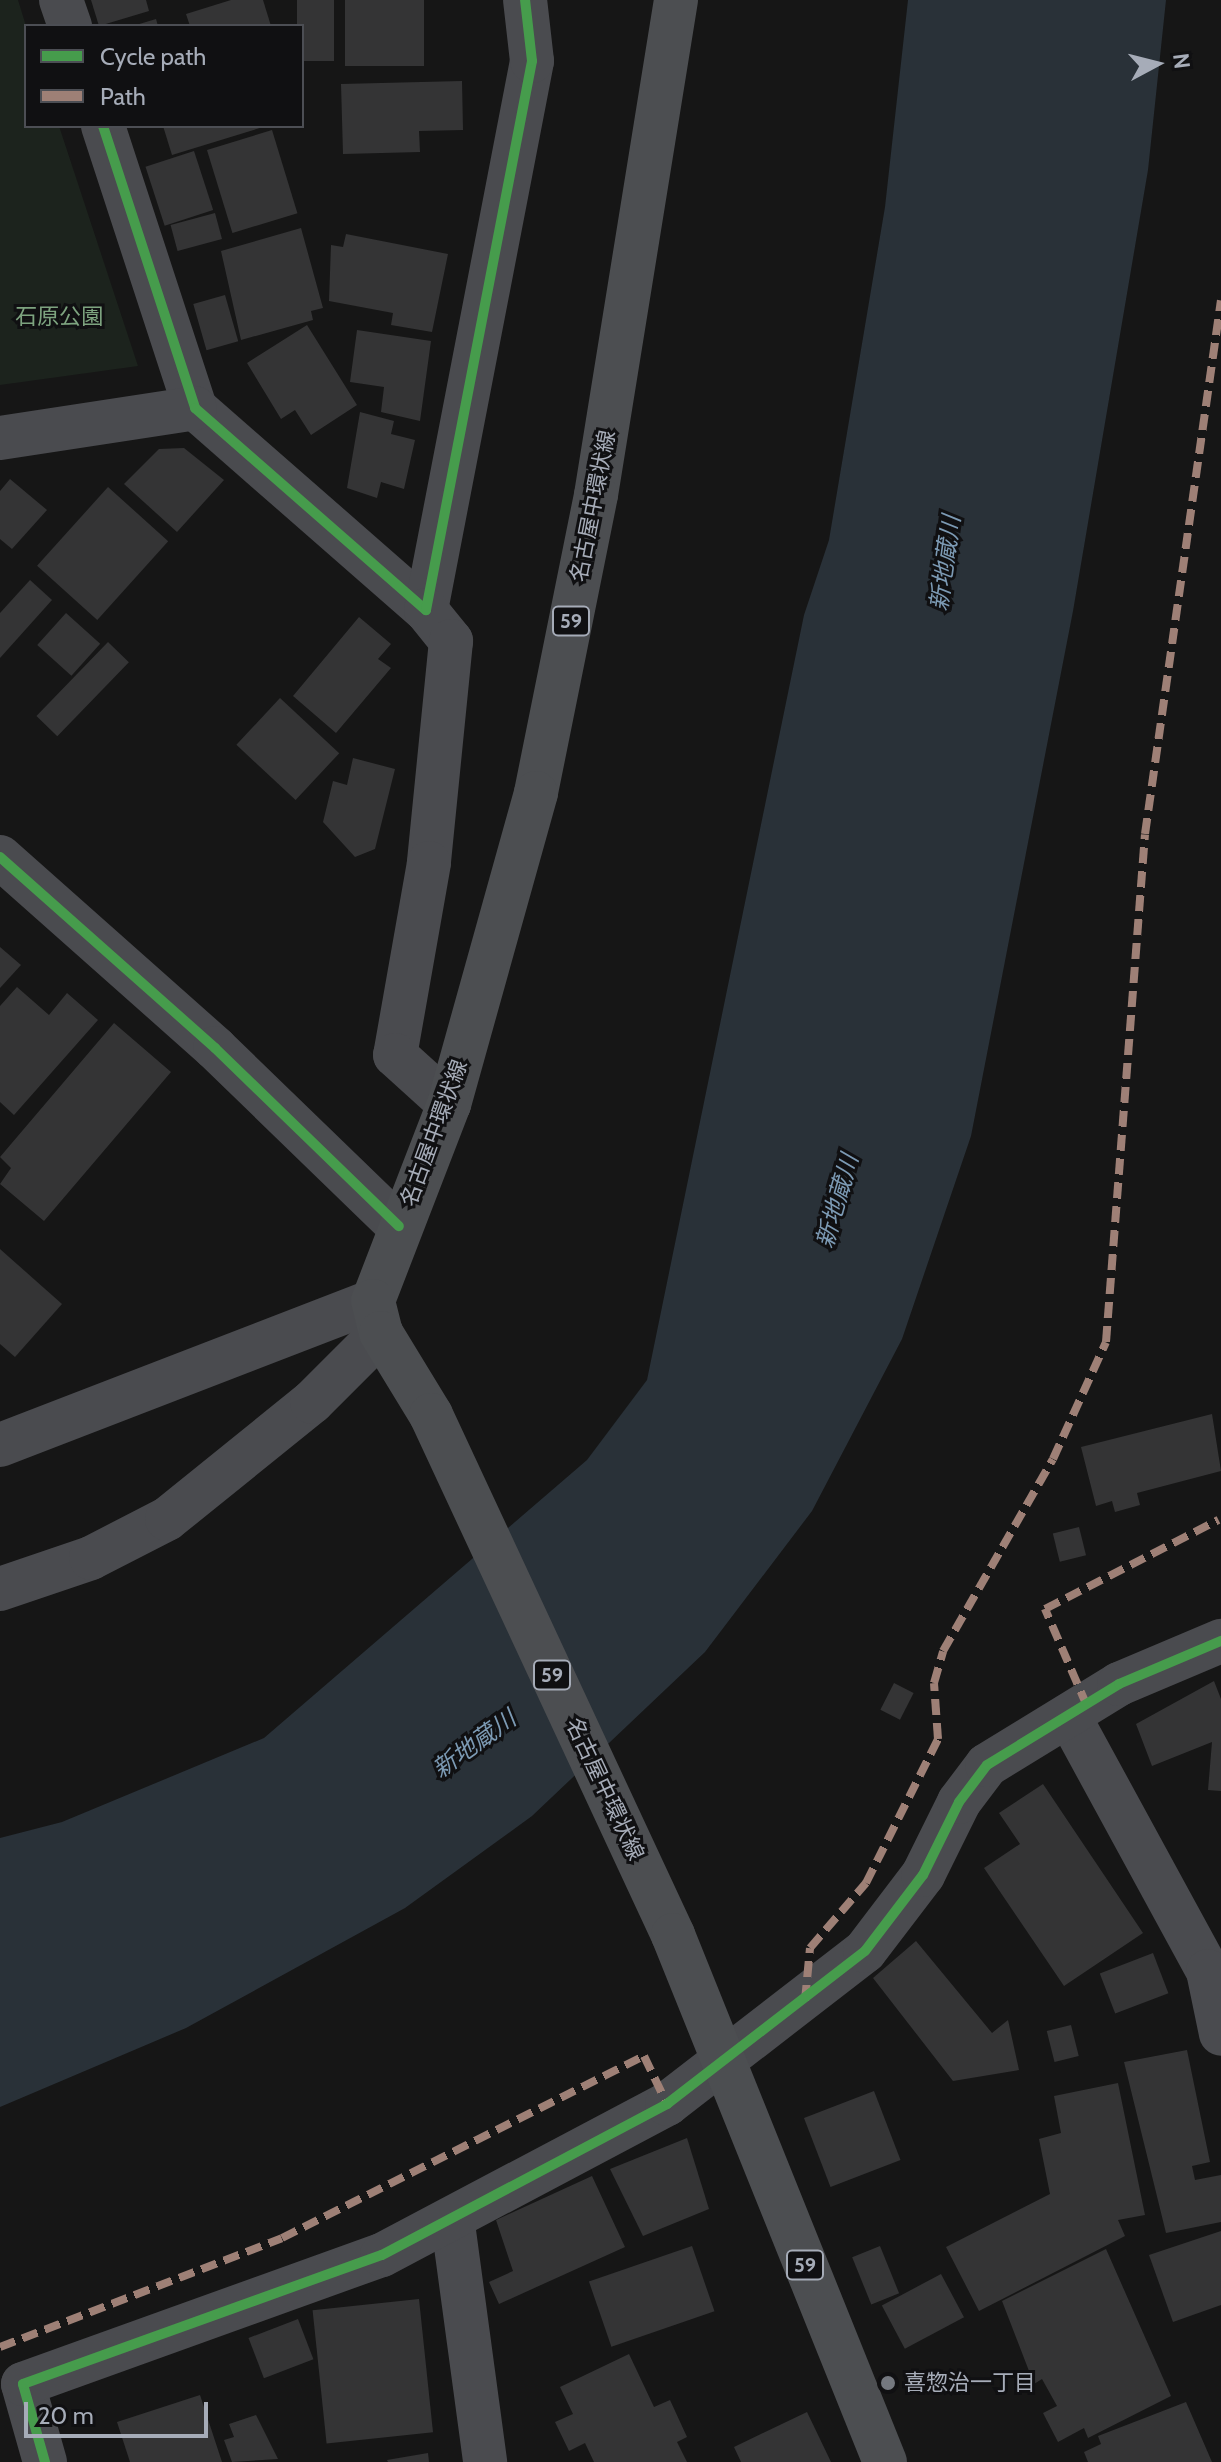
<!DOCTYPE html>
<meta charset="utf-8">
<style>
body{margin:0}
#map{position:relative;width:1221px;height:2462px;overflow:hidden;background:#161616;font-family:Cabin,"Noto Sans JP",sans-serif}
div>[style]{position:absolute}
.green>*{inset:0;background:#1c231d}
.water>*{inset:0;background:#293138}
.building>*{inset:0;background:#343435;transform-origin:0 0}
.street>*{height:44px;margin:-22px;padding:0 22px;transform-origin:22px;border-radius:22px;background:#4a4b4f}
.primary>*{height:44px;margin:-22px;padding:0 22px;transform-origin:22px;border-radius:22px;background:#4c4e51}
.quiet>*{height:8px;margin-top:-4px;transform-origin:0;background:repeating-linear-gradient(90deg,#9e8076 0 16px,transparent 0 24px)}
.cycleway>*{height:10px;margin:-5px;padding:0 5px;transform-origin:5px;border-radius:5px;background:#469c4c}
.dots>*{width:22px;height:22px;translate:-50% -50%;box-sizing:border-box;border:4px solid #101012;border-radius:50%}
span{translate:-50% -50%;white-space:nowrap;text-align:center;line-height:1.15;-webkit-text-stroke:6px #101012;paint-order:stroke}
.shield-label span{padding:2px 6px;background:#101012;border:2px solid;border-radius:6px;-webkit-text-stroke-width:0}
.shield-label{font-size:20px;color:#a6acb8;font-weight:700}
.park-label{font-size:22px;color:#7da37f}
.street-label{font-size:22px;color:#a6acb8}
.poi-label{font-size:22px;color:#a6acb8}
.left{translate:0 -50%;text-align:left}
.water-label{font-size:24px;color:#7c9ab4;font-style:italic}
.legend{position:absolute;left:24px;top:24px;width:280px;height:104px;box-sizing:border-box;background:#101012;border:2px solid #4c4e54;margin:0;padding:10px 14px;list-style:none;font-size:24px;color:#a6acb8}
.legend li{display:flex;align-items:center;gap:16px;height:40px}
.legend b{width:40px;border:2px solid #4c4e54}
.north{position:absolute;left:1117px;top:24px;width:80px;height:80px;-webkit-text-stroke:6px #101012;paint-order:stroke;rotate:83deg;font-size:22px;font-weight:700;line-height:32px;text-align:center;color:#a6acb8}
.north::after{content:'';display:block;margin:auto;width:28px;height:36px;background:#a6acb8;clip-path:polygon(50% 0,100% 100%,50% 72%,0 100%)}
.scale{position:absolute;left:24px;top:2402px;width:184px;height:36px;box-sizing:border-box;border:4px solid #a6acb8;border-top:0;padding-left:10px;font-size:24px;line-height:28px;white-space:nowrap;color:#a6acb8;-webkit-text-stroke:6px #101012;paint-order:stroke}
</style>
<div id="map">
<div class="green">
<div style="clip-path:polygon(0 0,18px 0,26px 26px,26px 126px,59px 126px,138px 366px,0 385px)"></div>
</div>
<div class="water">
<div style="clip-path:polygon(908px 0,1166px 0,1148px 170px,1073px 611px,971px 1136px,902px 1339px,812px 1511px,705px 1652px,532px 1816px,405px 1908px,186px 2028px,0 2107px,0 1838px,62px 1822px,264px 1738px,587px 1460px,647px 1380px,804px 615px,829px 540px,885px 207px)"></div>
</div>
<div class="building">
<div style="clip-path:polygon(91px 0,146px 0,149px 11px,99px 26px)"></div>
<div style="clip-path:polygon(231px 0,263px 0,271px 26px,190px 26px,186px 14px)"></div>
<div style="left:297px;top:0;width:37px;height:61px"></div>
<div style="left:345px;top:0;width:79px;height:66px"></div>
<div style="clip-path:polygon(156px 19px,158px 26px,136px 26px,136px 25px)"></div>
<div style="clip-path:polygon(462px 81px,463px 130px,419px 131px,420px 152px,343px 154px,341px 84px)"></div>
<div style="clip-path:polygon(163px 126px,263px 126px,263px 127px,172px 155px)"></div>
<div style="left:272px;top:130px;width:87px;height:68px;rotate:73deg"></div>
<div style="left:194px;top:151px;width:62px;height:51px;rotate:72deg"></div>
<div style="left:215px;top:213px;width:27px;height:46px;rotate:75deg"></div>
<div style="clip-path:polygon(301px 228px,323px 308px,311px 311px,313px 320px,241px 340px,221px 251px)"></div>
<div style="clip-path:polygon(346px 234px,448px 254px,432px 332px,391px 325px,393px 313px,329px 301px,331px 245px,343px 247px)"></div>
<div style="left:225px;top:295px;width:48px;height:33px;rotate:74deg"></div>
<div style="clip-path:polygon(307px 325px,357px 405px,311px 435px,295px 410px,281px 419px,247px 363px)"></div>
<div style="clip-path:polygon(357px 330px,431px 341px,420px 421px,381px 412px,384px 387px,350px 382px)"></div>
<div style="clip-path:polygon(360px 412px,394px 421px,391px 434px,415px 440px,404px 489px,381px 482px,377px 498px,347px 488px)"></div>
<div style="clip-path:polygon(184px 448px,224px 480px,177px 532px,124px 484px,159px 449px)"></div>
<div style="clip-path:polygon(10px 479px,47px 510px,12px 549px,0 539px,0 491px)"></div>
<div style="left:108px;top:487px;width:81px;height:106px;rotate:42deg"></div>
<div style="clip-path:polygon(30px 580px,52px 600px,0 658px,0 613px)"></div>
<div style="left:66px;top:613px;width:46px;height:43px;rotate:42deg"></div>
<div style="clip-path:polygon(359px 617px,391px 644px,378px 659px,391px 668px,336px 733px,293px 696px)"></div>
<div style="left:108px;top:642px;width:29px;height:103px;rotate:44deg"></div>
<div style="left:280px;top:698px;width:81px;height:64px;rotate:43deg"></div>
<div style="clip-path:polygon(353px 758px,395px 769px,375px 849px,355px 857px,323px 822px,333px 781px,347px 785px)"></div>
<div style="clip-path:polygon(0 947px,21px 965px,0 988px)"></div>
<div style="clip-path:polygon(17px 987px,49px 1015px,67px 993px,98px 1020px,14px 1115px,0 1102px,0 1006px)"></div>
<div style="clip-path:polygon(114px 1023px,171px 1072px,44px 1221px,0 1184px,11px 1168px,0 1157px)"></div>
<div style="clip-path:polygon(0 1249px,62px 1304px,15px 1357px,0 1344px)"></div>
<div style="clip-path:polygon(1212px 1414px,1221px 1471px,1137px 1493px,1140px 1505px,1115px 1512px,1112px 1501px,1096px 1506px,1081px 1447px)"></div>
<div style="left:1079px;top:1527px;width:29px;height:27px;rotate:76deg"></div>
<div style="clip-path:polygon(1214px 1681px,1221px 1699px,1221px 1791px,1208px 1790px,1212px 1742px,1152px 1766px,1136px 1724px)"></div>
<div style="left:894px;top:1683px;width:22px;height:30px;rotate:27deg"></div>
<div style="clip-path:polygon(1043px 1784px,1143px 1933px,1064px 1986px,984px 1868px,1020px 1844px,999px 1813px)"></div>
<div style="clip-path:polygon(916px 1941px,992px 2033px,1008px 2020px,1019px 2070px,953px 2081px,873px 1978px)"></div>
<div style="left:1153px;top:1953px;width:43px;height:57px;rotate:69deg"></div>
<div style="left:1071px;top:2025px;width:32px;height:25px;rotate:76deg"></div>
<div style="clip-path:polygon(1187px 2050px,1210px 2162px,1192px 2166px,1195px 2180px,1221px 2175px,1221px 2222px,1166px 2233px,1124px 2062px)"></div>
<div style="clip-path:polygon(1118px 2083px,1145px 2215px,1118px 2220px,1125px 2236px,979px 2311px,946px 2247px,1050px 2194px,1039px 2139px,1061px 2133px,1054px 2096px)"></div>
<div style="left:874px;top:2091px;width:74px;height:75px;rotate:69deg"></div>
<div style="clip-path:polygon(687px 2138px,709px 2209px,643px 2236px,610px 2169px)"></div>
<div style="clip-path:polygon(592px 2176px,625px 2247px,499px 2304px,489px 2282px,513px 2271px,496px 2220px)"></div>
<div style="clip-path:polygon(1221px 2231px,1221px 2305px,1173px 2322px,1149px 2255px)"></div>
<div style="left:692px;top:2246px;width:69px;height:109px;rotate:71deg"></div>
<div style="left:880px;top:2246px;width:51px;height:30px;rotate:68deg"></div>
<div style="clip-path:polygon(1106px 2249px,1171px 2396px,1088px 2438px,1084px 2428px,1058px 2442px,1043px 2413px,1057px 2406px,1042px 2379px,1034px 2384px,1002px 2301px)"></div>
<div style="left:941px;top:2274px;width:49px;height:67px;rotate:62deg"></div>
<div style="left:419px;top:2299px;width:134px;height:107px;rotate:84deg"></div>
<div style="left:298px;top:2319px;width:43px;height:53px;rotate:69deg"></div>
<div style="clip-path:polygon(629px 2354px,654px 2407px,670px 2400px,687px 2437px,677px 2442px,687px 2462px,594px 2462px,585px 2443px,569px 2451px,555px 2422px,573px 2414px,560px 2387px)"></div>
<div style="clip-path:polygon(200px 2395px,222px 2462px,130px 2462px,117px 2422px)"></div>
<div style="clip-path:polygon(1186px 2402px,1212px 2462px,1088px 2462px,1084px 2452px,1101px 2444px,1098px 2436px)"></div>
<div style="clip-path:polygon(807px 2412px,831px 2462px,741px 2462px,734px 2447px)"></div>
<div style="clip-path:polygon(256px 2415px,278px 2459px,232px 2462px,224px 2440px,234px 2437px,229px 2424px)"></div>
<div style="clip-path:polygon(428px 2453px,429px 2462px,388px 2462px,387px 2460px)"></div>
</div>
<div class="street">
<div style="left:61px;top:0;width:28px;rotate:71deg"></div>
<div style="left:103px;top:126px;width:297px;rotate:71.9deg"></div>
<div style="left:195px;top:408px;width:307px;rotate:41.2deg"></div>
<div style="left:426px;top:610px;width:559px;rotate:-79.07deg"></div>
<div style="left:532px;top:61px;width:61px;rotate:-96.5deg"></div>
<div style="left:0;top:438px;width:197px;rotate:-8.7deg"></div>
<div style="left:426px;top:610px;width:40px;rotate:51deg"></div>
<div style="left:451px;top:641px;width:223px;rotate:95.7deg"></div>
<div style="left:429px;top:863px;width:195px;rotate:100deg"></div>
<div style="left:395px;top:1055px;width:73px;rotate:42.2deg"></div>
<div style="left:0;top:857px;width:288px;rotate:41.6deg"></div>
<div style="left:215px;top:1048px;width:256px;rotate:44.1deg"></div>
<div style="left:0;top:1445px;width:400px;rotate:-21.1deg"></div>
<div style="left:0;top:1589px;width:96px;rotate:-18.8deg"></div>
<div style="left:91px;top:1558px;width:85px;rotate:-27.2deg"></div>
<div style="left:167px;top:1519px;width:186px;rotate:-38.9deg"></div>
<div style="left:312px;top:1402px;width:98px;rotate:-45deg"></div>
<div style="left:1070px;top:1718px;width:288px;rotate:61.4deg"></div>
<div style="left:1208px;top:1971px;width:64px;rotate:78.3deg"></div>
<div style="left:453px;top:2224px;width:240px;rotate:82.3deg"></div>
<div style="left:45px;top:2462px;width:81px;rotate:-105.8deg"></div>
<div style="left:23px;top:2384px;width:381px;rotate:-19.8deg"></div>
<div style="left:382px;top:2255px;width:323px;rotate:-27.9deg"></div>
<div style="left:667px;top:2104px;width:250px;rotate:-37.7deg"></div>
<div style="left:865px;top:1951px;width:96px;rotate:-52.7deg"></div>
<div style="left:923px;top:1875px;width:81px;rotate:-63.7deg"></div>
<div style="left:959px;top:1802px;width:46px;rotate:-52.9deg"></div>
<div style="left:987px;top:1765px;width:155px;rotate:-31.5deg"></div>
<div style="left:1119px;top:1684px;width:111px;rotate:-22.9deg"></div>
</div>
<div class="primary">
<div style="left:676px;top:0;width:501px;rotate:99.18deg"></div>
<div style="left:596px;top:495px;width:304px;rotate:101.4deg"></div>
<div style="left:536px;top:793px;width:323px;rotate:105.6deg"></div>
<div style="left:449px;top:1104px;width:211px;rotate:111.1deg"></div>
<div style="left:373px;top:1301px;width:33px;rotate:76deg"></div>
<div style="left:381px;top:1333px;width:96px;rotate:58.6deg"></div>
<div style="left:431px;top:1415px;width:574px;rotate:65.04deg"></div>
<div style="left:673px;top:1935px;width:568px;rotate:68.09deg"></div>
</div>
<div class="quiet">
<div style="left:1087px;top:1706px;width:106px;rotate:-113.4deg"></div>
<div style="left:1045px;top:1609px;width:195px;rotate:-27.2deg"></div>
<div style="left:805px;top:2001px;width:53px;rotate:-84.6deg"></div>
<div style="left:810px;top:1948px;width:86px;rotate:-49.3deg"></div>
<div style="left:866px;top:1883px;width:161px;rotate:-63.4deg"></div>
<div style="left:938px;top:1739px;width:56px;rotate:-94.1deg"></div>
<div style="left:934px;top:1683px;width:33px;rotate:-74deg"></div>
<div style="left:943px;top:1651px;width:221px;rotate:-60.2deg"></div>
<div style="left:1053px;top:1459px;width:128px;rotate:-65.6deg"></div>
<div style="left:1106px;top:1342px;width:509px;rotate:-85.61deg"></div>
<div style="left:1145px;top:834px;width:539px;rotate:-81.9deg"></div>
<div style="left:0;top:2347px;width:302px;rotate:-21.1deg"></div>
<div style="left:282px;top:2238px;width:405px;rotate:-26.7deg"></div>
<div style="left:644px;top:2056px;width:53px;rotate:64.4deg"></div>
</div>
<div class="cycleway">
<div style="left:103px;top:126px;width:297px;rotate:71.9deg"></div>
<div style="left:195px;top:408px;width:307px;rotate:41.2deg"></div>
<div style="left:426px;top:610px;width:559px;rotate:-79.07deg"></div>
<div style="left:532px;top:61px;width:61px;rotate:-96.5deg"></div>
<div style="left:0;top:857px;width:288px;rotate:41.6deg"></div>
<div style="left:215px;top:1048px;width:256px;rotate:44.1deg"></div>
<div style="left:45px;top:2462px;width:81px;rotate:-105.8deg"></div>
<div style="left:23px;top:2384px;width:381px;rotate:-19.8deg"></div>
<div style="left:382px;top:2255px;width:323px;rotate:-27.9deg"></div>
<div style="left:667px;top:2104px;width:250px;rotate:-37.7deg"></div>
<div style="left:865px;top:1951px;width:96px;rotate:-52.7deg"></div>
<div style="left:923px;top:1875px;width:81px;rotate:-63.7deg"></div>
<div style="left:959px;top:1802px;width:46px;rotate:-52.9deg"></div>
<div style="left:987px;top:1765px;width:155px;rotate:-31.5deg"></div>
<div style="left:1119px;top:1684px;width:111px;rotate:-22.9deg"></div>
</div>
<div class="dots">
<div style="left:888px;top:2383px;background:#74787f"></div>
</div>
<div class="shield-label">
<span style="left:571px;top:621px">59</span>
<span style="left:552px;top:1675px">59</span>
<span style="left:805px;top:2265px">59</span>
</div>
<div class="park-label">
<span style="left:59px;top:317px">石原公園</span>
</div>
<div class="street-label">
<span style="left:593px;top:506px;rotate:-79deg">名古屋中環状線</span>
<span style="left:434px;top:1133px;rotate:-70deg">名古屋中環状線</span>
<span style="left:605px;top:1789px;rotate:65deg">名古屋中環状線</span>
</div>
<div class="poi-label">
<span class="left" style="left:904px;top:2383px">喜惣治一丁目</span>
</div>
<div class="water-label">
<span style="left:945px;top:563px;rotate:-82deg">新地蔵川</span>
<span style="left:837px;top:1201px;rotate:-74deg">新地蔵川</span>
<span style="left:474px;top:1744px;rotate:-36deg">新地蔵川</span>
</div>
<ul class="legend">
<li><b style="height:10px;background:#469c4c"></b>Cycle path</li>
<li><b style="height:10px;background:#9e8076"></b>Path</li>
</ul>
<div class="north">N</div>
<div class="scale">20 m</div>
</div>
